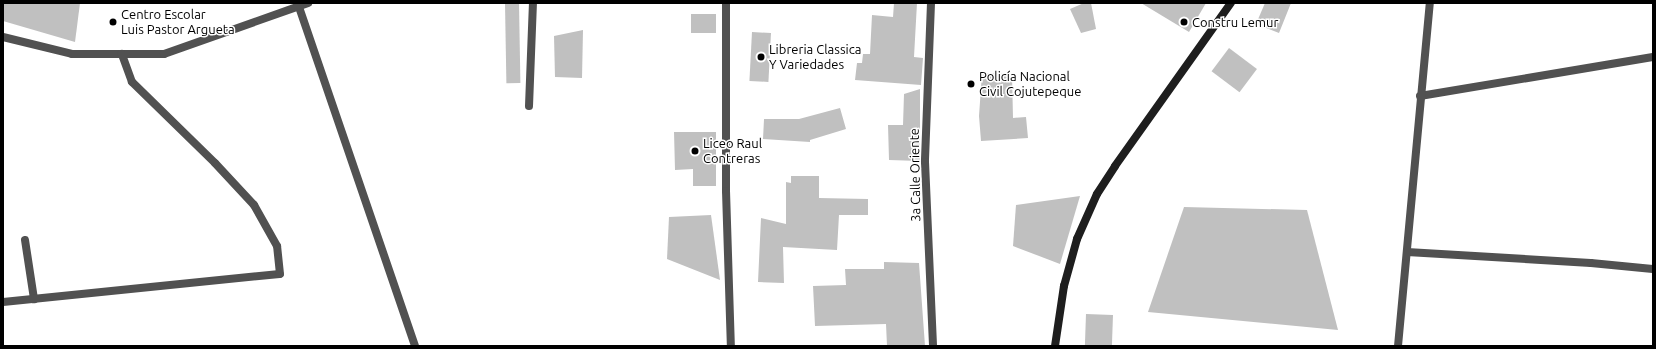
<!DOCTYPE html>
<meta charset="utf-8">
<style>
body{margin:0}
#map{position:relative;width:1656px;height:349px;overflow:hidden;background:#fff;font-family:Ubuntu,sans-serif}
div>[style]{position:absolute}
.building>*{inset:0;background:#c0c0c0;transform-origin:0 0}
.minor>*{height:8px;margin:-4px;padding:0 4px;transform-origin:4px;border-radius:4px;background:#515151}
.tertiary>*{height:8px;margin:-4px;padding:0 4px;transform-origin:4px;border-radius:4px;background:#515151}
.secondary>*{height:8px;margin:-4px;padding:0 4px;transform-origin:4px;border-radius:4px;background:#1e1e1e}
.dots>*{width:11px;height:11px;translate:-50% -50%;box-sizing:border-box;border:2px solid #fff;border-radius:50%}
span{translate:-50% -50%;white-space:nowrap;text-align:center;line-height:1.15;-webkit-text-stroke:3px #fff;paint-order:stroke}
.poi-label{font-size:13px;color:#000}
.left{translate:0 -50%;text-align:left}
.street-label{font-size:13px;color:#000}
.frame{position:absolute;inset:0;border:4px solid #000;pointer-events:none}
</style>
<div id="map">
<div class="building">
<div style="clip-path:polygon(3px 3px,80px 3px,75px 42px,3px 21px)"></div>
<div style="left:519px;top:3px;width:80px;height:14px;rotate:89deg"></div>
<div style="clip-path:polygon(894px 3px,917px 3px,914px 57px,923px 58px,921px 85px,855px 80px,857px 63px,862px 63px,863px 54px,870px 54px,872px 15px,893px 17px)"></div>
<div style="clip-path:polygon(1084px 3px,1091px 3px,1096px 29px,1081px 33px,1070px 9px)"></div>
<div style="clip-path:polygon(1141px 3px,1206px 3px,1189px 32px)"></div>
<div style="clip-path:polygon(1265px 3px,1291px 3px,1279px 33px,1256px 24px)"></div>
<div style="left:691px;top:14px;width:25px;height:19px"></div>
<div style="clip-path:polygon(583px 30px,582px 78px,555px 77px,554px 36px)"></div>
<div style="left:752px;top:32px;width:19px;height:49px;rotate:3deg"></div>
<div style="left:1229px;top:48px;width:35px;height:29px;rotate:37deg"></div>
<div style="clip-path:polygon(982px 73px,1012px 74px,1013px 118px,1026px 117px,1028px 138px,981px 141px,979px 116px)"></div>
<div style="clip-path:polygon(920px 89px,920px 161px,889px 160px,888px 125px,903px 125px,904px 94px)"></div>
<div style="clip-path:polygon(840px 108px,846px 129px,810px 140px,810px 142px,763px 139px,764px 119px,799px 119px)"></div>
<div style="clip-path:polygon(674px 132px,716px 132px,716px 186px,693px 186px,693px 169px,675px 170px)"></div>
<div style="clip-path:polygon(791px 176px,819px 176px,819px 198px,868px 199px,868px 215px,839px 215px,837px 250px,783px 247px,784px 283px,758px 282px,761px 218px,786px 224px,786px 182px,791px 183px)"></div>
<div style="clip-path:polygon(1080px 196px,1060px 264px,1013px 246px,1016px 205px)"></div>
<div style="clip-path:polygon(1184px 207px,1307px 210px,1338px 330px,1148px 312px)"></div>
<div style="clip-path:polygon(711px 215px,720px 280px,667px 259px,669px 217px)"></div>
<div style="clip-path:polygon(884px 262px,919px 263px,925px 346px,887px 346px,886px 324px,815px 326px,813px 286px,846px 285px,845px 269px,884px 269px)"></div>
<div style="left:1086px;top:314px;width:27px;height:32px;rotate:2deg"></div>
</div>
<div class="minor">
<div style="left:931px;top:3px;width:159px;rotate:92.2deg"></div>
<div style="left:925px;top:162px;width:184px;rotate:87.5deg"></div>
<div style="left:299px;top:7px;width:358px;rotate:71.1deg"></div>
<div style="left:3px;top:37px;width:71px;rotate:13.8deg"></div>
<div style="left:72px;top:54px;width:92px"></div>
<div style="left:164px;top:54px;width:153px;rotate:-19.5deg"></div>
<div style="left:1420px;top:96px;width:236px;rotate:-9.5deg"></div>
<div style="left:529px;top:106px;width:103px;rotate:-87.8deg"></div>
<div style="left:25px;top:240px;width:60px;rotate:81.3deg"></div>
<div style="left:1407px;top:252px;width:184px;rotate:3.4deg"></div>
<div style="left:1591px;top:263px;width:62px;rotate:5.5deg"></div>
<div style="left:3px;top:302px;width:278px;rotate:-5.8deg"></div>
<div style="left:280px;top:274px;width:28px;rotate:-96deg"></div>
<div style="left:277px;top:246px;width:47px;rotate:-119.3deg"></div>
<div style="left:254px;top:205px;width:57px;rotate:-132.9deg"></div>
<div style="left:215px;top:163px;width:116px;rotate:-135.7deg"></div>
<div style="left:132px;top:82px;width:30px;rotate:-110deg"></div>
<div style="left:1398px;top:346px;width:344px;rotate:-84.7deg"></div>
</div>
<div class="tertiary">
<div style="left:726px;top:3px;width:188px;rotate:90deg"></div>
<div style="left:726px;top:191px;width:155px;rotate:88.2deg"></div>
</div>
<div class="secondary">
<div style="left:1055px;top:346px;width:61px;rotate:-81.5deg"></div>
<div style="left:1064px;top:286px;width:49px;rotate:-74.5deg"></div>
<div style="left:1077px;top:239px;width:49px;rotate:-66deg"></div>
<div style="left:1097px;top:194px;width:33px;rotate:-57deg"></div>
<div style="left:1115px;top:166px;width:200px;rotate:-54.6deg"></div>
</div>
<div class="dots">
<div style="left:113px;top:22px;background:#000"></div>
<div style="left:1184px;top:22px;background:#000"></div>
<div style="left:761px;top:57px;background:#000"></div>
<div style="left:971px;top:84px;background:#000"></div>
<div style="left:695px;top:151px;background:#000"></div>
</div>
<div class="poi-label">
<span class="left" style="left:121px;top:22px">Centro Escolar<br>Luis Pastor Argueta</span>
<span class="left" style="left:1192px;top:22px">Constru Lemur</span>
<span class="left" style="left:769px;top:57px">Libreria Classica<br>Y Variedades</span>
<span class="left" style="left:979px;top:84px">Policía Nacional<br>Civil Cojutepeque</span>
<span class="left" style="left:703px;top:151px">Liceo Raul<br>Contreras</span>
</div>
<div class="street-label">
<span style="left:915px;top:175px;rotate:-91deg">3a Calle Oriente</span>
</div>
<div class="frame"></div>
</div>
